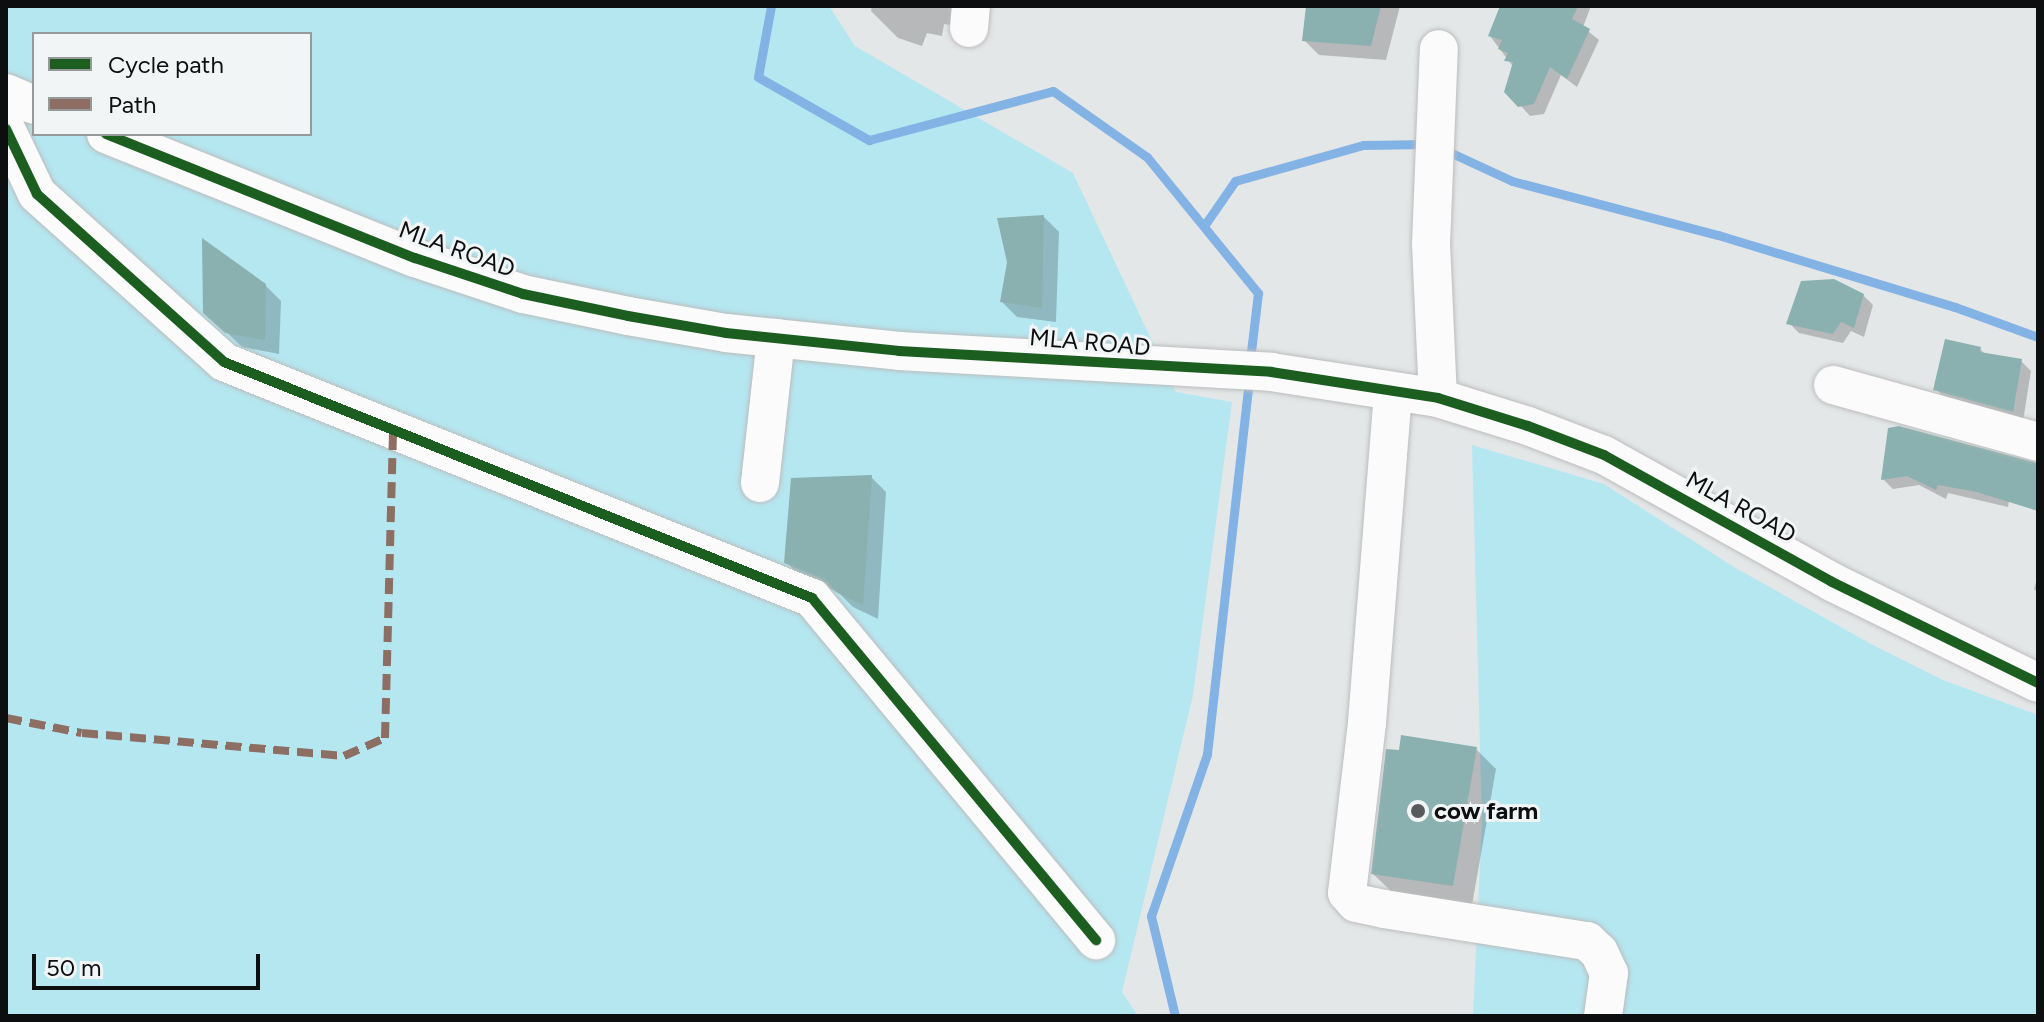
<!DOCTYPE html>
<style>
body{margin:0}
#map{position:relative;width:2044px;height:1022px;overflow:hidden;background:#e4e7e8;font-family:Figtree,sans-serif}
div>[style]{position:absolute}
.green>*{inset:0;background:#b5e7f1}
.shadow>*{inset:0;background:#0003}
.stream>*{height:9px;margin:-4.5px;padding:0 4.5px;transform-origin:4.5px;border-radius:4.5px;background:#83b2e5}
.building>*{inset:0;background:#8ab1b0}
.roads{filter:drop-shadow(0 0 2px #bbbdbd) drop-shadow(0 0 2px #bbbdbd)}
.minor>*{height:38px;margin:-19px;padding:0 19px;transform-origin:19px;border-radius:19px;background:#fbfbfc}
.quiet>*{height:8px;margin-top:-4px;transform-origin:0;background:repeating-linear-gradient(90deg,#8d6e63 0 16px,transparent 0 24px)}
.cycleway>*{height:10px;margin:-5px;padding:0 5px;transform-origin:5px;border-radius:5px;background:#1b5e20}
.dots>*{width:22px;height:22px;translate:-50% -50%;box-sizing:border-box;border:4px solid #f1f5f6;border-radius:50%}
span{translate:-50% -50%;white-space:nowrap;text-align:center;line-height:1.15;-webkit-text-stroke:6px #f1f5f6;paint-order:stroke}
.street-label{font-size:24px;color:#0d0e0f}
.poi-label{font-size:24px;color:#0d0e0f;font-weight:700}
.left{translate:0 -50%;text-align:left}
.frame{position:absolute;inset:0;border:8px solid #0d0e0f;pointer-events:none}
.legend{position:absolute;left:32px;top:32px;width:280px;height:104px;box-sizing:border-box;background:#f1f5f6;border:2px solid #96999a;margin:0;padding:10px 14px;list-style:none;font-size:24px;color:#0d0e0f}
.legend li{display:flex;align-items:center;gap:16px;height:40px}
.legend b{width:40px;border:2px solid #96999a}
.scale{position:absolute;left:32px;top:954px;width:228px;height:36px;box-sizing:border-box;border:4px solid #0d0e0f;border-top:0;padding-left:10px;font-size:24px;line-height:28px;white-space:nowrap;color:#0d0e0f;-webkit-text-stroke:6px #f1f5f6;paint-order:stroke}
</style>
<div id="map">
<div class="green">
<div style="clip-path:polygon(evenodd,6px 6px,829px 6px,855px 46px,1073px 173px,1176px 392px,1232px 402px,1193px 695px,1122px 992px,1138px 1016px,6px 1016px,6px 6px,34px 34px,310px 34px,310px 134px,34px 134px,34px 34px)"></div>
<div style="clip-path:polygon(1472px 445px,1604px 484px,1734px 567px,1871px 644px,1943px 680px,2038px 715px,2038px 1016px,1473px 1016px,1482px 822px)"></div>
</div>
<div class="shadow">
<div style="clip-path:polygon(872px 6px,967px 6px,961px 27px,944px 24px,942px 36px,927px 33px,922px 46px,898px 38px,871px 11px)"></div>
<div style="clip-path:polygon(1308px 6px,1400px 6px,1386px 60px,1319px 55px,1304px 40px)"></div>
<div style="clip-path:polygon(1502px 6px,1591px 6px,1583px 27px,1599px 40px,1577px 87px,1561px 75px,1544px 114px,1530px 116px,1520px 105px,1514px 68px,1490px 36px)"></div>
<div style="clip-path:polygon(1044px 217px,1059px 232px,1056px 322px,1017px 317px,1002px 302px)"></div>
<div style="clip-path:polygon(265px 285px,281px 301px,279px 354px,242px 347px,217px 323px)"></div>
<div style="clip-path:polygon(1863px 295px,1873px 305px,1864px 337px,1851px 331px,1843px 343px,1799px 333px,1789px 323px)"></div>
<div style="clip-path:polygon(1980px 349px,1986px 355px,2021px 361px,2031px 371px,2023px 421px,1946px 400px,1936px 389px)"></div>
<div style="clip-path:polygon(1890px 429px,2015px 468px,2008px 507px,1948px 493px,1946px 499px,1919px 485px,1893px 489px,1883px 479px)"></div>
<div style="clip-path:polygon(871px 477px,886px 492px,878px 619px,853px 607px,838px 592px,802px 578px,786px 562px)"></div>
<div style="clip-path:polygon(2038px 575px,2038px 593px,2034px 589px)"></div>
<div style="clip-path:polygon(1476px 749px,1496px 769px,1472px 905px,1393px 893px,1373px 874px)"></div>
</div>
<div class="stream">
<div style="left:771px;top:6px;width:72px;rotate:100.4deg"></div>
<div style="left:758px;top:77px;width:128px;rotate:29.6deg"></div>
<div style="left:869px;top:140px;width:190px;rotate:-14.9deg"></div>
<div style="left:1053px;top:91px;width:115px;rotate:35.1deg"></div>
<div style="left:1147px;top:157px;width:176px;rotate:50.8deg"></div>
<div style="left:1258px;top:293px;width:59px;rotate:96.8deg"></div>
<div style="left:1445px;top:150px;width:74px;rotate:24.8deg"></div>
<div style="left:1512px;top:181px;width:213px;rotate:14.7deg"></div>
<div style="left:1718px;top:235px;width:248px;rotate:16.9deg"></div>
<div style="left:1955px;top:307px;width:88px;rotate:19.9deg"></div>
<div style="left:1204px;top:226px;width:55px;rotate:-55.4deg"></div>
<div style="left:1235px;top:181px;width:133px;rotate:-15.7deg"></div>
<div style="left:1363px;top:145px;width:65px;rotate:-0.9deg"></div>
<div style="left:1175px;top:1016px;width:103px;rotate:-103.5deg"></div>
<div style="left:1151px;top:916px;width:171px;rotate:-70.9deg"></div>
<div style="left:1207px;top:754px;width:368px;rotate:-83.6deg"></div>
</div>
<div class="building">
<div style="clip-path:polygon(1306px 6px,1381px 6px,1371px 46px,1302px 41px)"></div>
<div style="clip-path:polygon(1500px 6px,1578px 6px,1572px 19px,1590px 29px,1567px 79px,1550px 67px,1534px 104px,1518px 107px,1504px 92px,1513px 62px,1504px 61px,1508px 53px,1498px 49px,1502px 40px,1488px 36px)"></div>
<div style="clip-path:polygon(1044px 215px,1042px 308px,1000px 302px,1007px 262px,997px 218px)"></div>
<div style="clip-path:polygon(202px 238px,266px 284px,265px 340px,225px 333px,203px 313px)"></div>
<div style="clip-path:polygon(1834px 279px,1864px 294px,1854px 328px,1841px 322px,1833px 334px,1786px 324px,1801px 281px)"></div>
<div style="clip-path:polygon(1945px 339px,1981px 347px,1980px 352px,2022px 359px,2013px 412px,1933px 390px)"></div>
<div style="clip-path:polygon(1899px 426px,2038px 463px,2038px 511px,1977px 492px,1938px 485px,1936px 490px,1907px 476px,1881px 480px,1888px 428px)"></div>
<div style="clip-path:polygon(872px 475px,863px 605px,836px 592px,820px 578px,784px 563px,791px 478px)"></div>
<div style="clip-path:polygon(1401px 735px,1477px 747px,1453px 886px,1371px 874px,1386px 749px,1399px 750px)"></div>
</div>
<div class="roads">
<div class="minor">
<div style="left:969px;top:28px;width:22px;rotate:-85deg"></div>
<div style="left:6px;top:93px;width:30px;rotate:23deg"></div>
<div style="left:6px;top:129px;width:72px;rotate:64.5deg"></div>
<div style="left:37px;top:194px;width:251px;rotate:41.9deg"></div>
<div style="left:224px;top:362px;width:634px;rotate:21.87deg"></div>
<div style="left:812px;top:598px;width:445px;rotate:50.3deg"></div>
<div style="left:106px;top:134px;width:333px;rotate:21.9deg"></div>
<div style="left:415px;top:258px;width:114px;rotate:18.4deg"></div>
<div style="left:523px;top:294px;width:107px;rotate:11.8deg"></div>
<div style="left:628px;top:316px;width:99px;rotate:9.8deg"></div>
<div style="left:726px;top:333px;width:174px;rotate:5.9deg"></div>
<div style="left:899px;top:351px;width:373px;rotate:3.2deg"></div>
<div style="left:1271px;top:372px;width:169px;rotate:8.8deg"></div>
<div style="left:1438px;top:398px;width:94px;rotate:17.3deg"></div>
<div style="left:1528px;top:426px;width:81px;rotate:20.9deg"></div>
<div style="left:1604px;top:455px;width:261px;rotate:29.1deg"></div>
<div style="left:1832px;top:582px;width:229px;rotate:26.1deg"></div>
<div style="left:1833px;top:385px;width:213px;rotate:15.5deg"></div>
<div style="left:1393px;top:392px;width:332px;rotate:94.5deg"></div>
<div style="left:1367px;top:723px;width:171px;rotate:96.7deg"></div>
<div style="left:1347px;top:893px;width:13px;rotate:48deg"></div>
<div style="left:1356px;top:903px;width:29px;rotate:12deg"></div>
<div style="left:1384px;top:909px;width:206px;rotate:9deg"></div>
<div style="left:1587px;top:941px;width:16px;rotate:43deg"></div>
<div style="left:1599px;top:952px;width:23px;rotate:65deg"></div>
<div style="left:1609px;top:973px;width:43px;rotate:97.9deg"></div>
<div style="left:1438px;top:398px;width:154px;rotate:-92.6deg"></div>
<div style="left:1431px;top:244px;width:195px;rotate:-87.7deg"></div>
<div style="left:760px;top:483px;width:146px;rotate:-83.7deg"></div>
</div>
</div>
<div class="quiet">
<div style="left:6px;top:718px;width:77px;rotate:11.2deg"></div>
<div style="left:82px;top:733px;width:263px;rotate:5deg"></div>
<div style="left:344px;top:756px;width:45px;rotate:-23.7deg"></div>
<div style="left:385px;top:738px;width:308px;rotate:-88.5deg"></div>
</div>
<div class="cycleway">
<div style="left:6px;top:129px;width:72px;rotate:64.5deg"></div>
<div style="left:37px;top:194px;width:251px;rotate:41.9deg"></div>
<div style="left:224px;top:362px;width:634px;rotate:21.87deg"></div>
<div style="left:812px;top:598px;width:445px;rotate:50.3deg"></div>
<div style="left:106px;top:134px;width:333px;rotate:21.9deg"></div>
<div style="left:415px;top:258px;width:114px;rotate:18.4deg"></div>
<div style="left:523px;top:294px;width:107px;rotate:11.8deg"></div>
<div style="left:628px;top:316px;width:99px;rotate:9.8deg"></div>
<div style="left:726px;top:333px;width:174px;rotate:5.9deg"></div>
<div style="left:899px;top:351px;width:373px;rotate:3.2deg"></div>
<div style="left:1271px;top:372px;width:169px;rotate:8.8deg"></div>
<div style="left:1438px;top:398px;width:94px;rotate:17.3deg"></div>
<div style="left:1528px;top:426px;width:81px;rotate:20.9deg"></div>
<div style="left:1604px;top:455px;width:261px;rotate:29.1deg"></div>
<div style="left:1832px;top:582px;width:229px;rotate:26.1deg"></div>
</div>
<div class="dots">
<div style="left:1418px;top:811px;background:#585a5b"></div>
</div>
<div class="street-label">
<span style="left:457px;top:249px;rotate:20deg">MLA ROAD</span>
<span style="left:1090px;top:342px;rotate:5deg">MLA ROAD</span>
<span style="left:1741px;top:507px;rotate:29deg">MLA ROAD</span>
</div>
<div class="poi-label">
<span class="left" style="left:1434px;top:811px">cow farm</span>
</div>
<div class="frame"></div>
<ul class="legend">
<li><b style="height:10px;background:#1b5e20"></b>Cycle path</li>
<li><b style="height:10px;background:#8d6e63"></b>Path</li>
</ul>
<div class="scale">50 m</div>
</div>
